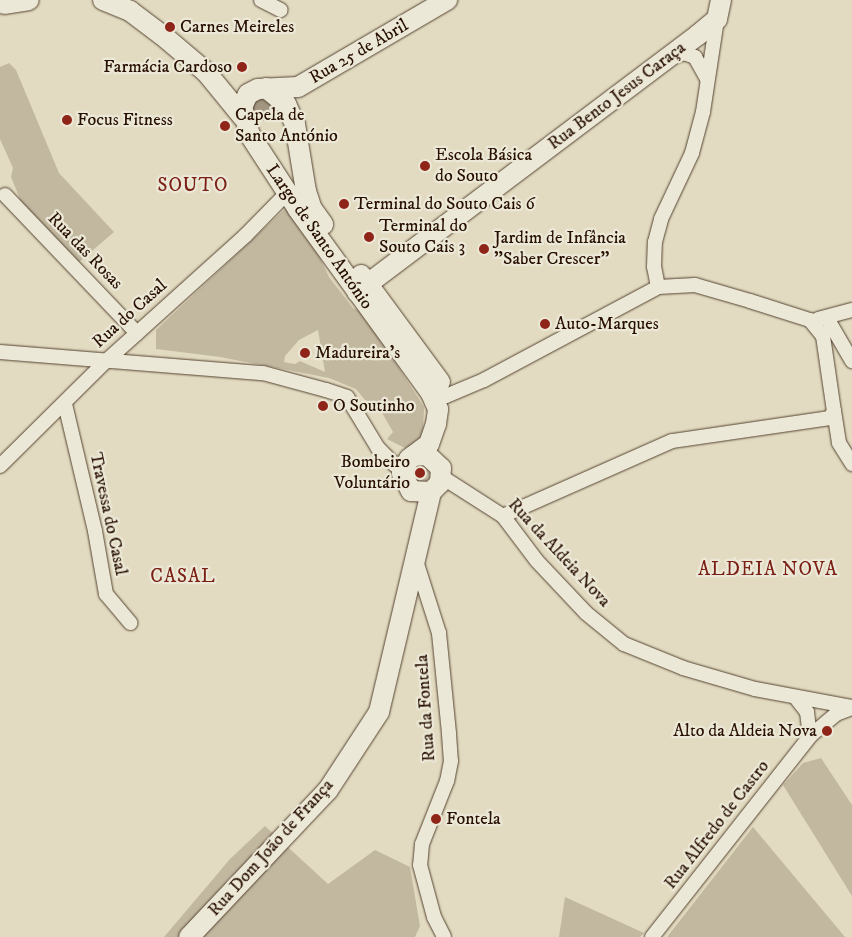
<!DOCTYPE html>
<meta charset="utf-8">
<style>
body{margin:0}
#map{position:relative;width:852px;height:937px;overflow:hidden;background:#e2dbc1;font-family:"IM FELL DW Pica",serif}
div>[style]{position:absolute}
.green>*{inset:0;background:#c2b8a0}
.round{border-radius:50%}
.water>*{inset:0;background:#a39680}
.roads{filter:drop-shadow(0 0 1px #564331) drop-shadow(0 0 1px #564331)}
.street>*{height:14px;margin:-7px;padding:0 7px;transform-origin:7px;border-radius:7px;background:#ece8d7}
.secondary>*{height:20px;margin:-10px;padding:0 10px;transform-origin:10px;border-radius:10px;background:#ece8d7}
.dots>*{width:14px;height:14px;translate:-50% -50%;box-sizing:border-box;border:2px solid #ece8d7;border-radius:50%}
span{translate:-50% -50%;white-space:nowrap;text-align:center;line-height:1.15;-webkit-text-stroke:4.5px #ece8d7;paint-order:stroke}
.poi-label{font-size:18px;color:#281001}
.left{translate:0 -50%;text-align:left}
.right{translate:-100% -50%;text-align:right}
.street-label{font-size:18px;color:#281001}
.neighbourhood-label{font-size:19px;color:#7a1f14;letter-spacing:1px}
</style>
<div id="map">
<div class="green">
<div style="clip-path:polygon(9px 63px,16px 70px,59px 173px,114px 232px,78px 263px,22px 204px,11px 177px,13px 168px,0 139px,0 67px)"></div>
<div style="clip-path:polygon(evenodd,287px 207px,315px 247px,329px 277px,353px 308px,364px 313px,424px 407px,423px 433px,416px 444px,405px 448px,387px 439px,393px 432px,377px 404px,365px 400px,356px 389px,329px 378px,220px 357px,156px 349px,156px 330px,287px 207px,318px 330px,325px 372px,300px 361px,295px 364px,284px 362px,285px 356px,299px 340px,318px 330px)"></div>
<div class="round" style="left:413px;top:464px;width:18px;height:18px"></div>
<div style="clip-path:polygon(821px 758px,852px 805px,852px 896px,783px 785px,803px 763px)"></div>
<div style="clip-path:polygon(265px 826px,328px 884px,375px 850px,410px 867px,420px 926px,415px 937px,164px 937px,230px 859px)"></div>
<div style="clip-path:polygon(753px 827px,845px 937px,667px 937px)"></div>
<div style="clip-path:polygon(565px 897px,644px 933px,640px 937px,559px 937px)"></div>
</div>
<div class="water">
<div class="round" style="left:252px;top:99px;width:22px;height:22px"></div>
</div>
<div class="roads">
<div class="street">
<div style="left:261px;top:0;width:22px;rotate:27deg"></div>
<div style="left:671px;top:58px;width:14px;rotate:-21deg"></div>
<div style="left:684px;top:53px;width:12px;rotate:20deg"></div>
<div style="left:695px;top:57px;width:25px;rotate:61deg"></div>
<div style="left:5px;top:195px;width:191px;rotate:46.3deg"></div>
<div style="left:658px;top:287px;width:20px;rotate:-101deg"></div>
<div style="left:654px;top:267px;width:25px;rotate:-88deg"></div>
<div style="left:655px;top:242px;width:24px;rotate:-75deg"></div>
<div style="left:661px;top:219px;width:73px;rotate:-64.8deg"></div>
<div style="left:692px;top:153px;width:42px;rotate:-75deg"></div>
<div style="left:703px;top:112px;width:94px;rotate:-81.4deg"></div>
<div style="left:827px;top:318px;width:50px;rotate:59.8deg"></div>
<div style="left:818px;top:319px;width:35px;rotate:-15deg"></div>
<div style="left:0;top:352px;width:264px;rotate:4.6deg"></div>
<div style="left:263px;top:373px;width:65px;rotate:15.1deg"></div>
<div style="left:326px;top:390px;width:22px;rotate:18deg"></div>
<div style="left:347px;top:397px;width:60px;rotate:58.7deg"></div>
<div style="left:378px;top:448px;width:24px;rotate:45deg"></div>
<div style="left:395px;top:465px;width:9px;rotate:18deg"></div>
<div style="left:431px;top:393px;width:15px;rotate:11deg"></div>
<div style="left:446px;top:396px;width:41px;rotate:-22.8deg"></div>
<div style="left:484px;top:380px;width:197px;rotate:-28.1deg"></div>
<div style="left:658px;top:287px;width:37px;rotate:-3deg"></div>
<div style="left:695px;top:285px;width:57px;rotate:16.2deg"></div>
<div style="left:750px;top:301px;width:63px;rotate:17.6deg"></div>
<div style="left:810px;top:320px;width:21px;rotate:51deg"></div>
<div style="left:823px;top:336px;width:76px;rotate:81.7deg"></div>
<div style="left:834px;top:411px;width:8px;rotate:120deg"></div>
<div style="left:830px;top:418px;width:160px;rotate:171.7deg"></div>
<div style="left:672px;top:441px;width:185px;rotate:156.1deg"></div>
<div style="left:65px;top:404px;width:130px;rotate:76.7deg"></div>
<div style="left:95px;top:531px;width:64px;rotate:80.1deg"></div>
<div style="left:106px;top:594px;width:38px;rotate:50deg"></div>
<div style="left:834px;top:411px;width:32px;rotate:81deg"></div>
<div style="left:839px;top:443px;width:25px;rotate:58deg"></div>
<div style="left:0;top:466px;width:148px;rotate:-44.7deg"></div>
<div style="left:105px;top:362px;width:188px;rotate:-42deg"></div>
<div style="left:245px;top:236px;width:60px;rotate:-45.7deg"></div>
<div style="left:442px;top:477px;width:72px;rotate:32.6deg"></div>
<div style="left:503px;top:516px;width:56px;rotate:52.9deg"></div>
<div style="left:537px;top:561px;width:71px;rotate:46.7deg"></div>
<div style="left:586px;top:613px;width:49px;rotate:39.2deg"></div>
<div style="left:624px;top:644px;width:64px;rotate:22.1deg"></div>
<div style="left:683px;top:668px;width:75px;rotate:16.3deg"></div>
<div style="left:755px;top:689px;width:99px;rotate:10.5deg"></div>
<div style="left:416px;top:561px;width:76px;rotate:72.3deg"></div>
<div style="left:439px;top:633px;width:101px;rotate:84.3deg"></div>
<div style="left:449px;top:734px;width:27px;rotate:86deg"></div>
<div style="left:451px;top:761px;width:20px;rotate:101deg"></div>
<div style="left:447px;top:781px;width:68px;rotate:111.6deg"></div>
<div style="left:422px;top:844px;width:21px;rotate:95deg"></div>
<div style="left:420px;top:865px;width:54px;rotate:74.9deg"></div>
<div style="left:434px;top:917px;width:22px;rotate:63deg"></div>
<div style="left:796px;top:698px;width:18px;rotate:52deg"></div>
<div style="left:807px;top:712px;width:24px;rotate:83deg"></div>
<div style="left:652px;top:937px;width:256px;rotate:-51.8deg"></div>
<div style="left:810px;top:736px;width:34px;rotate:-40deg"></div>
<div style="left:836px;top:714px;width:17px;rotate:-21deg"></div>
</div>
<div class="secondary">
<div style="left:103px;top:0;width:29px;rotate:22deg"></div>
<div style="left:130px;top:11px;width:39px;rotate:37deg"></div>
<div style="left:161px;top:34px;width:59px;rotate:40.2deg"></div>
<div style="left:206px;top:72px;width:58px;rotate:50.6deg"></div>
<div style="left:4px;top:4px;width:25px;rotate:-9deg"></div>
<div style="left:266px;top:88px;width:26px;rotate:39deg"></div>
<div style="left:286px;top:104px;width:22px;rotate:66deg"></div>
<div style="left:295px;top:124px;width:68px;rotate:80.7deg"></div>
<div style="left:306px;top:191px;width:19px;rotate:72deg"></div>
<div style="left:312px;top:209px;width:19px;rotate:54deg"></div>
<div style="left:361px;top:275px;width:133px;rotate:53.6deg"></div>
<div style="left:357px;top:292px;width:427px;rotate:-37deg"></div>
<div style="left:698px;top:35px;width:25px;rotate:-40deg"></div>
<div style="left:717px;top:19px;width:19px;rotate:-78deg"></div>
<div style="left:413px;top:456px;width:14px;rotate:-4deg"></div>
<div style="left:427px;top:455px;width:19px;rotate:43deg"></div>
<div style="left:441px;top:468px;width:15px;rotate:94deg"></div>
<div style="left:440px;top:483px;width:13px;rotate:135deg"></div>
<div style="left:431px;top:492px;width:20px;rotate:-177deg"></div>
<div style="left:411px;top:491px;width:20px;rotate:-117deg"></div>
<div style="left:402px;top:473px;width:16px;rotate:-63deg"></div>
<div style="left:409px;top:459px;width:25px;rotate:-37deg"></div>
<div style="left:429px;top:444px;width:21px;rotate:-71deg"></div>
<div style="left:436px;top:424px;width:15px;rotate:-82deg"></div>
<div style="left:438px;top:409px;width:17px;rotate:-114deg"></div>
<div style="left:431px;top:393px;width:227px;rotate:-125.9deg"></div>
<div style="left:298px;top:209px;width:88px;rotate:-123deg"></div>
<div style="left:250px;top:135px;width:29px;rotate:-106deg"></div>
<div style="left:242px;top:107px;width:14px;rotate:-65deg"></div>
<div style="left:248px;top:94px;width:11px;rotate:-27deg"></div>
<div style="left:258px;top:89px;width:40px;rotate:-2.9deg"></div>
<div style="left:298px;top:87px;width:173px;rotate:-30.3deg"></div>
<div style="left:189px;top:937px;width:202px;rotate:-46.6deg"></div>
<div style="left:328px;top:790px;width:93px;rotate:-56.8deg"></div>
<div style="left:379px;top:712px;width:226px;rotate:-76.7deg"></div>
</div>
</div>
<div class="dots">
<div style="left:170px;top:27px;background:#8f2418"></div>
<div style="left:242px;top:67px;background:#8f2418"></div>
<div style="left:67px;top:120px;background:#8f2418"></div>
<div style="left:225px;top:126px;background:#8f2418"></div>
<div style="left:425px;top:166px;background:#8f2418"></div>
<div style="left:344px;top:204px;background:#8f2418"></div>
<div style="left:369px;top:237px;background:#8f2418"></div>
<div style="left:484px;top:249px;background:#8f2418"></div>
<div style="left:545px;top:324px;background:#8f2418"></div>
<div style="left:305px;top:353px;background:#8f2418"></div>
<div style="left:323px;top:406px;background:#8f2418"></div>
<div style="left:420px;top:473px;background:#8f2418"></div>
<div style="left:827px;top:731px;background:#8f2418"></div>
<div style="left:436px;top:819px;background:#8f2418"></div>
</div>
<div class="poi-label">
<span class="left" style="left:180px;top:27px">Carnes Meireles</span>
<span class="right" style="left:232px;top:67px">Farmácia Cardoso</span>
<span class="left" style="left:235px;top:126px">Capela de<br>Santo António</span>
<span class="left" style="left:77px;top:120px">Focus Fitness</span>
<span class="left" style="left:435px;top:166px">Escola Básica<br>do Souto</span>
<span class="left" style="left:354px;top:204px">Terminal do Souto Cais 6</span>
<span class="left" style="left:379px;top:237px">Terminal do<br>Souto Cais 3</span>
<span class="left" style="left:494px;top:249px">Jardim de Infância<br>"Saber Crescer"</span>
<span class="left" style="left:555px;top:324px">Auto-Marques</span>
<span class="left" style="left:315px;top:353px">Madureira's</span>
<span class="left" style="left:333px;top:406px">O Soutinho</span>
<span class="right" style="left:410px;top:473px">Bombeiro<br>Voluntário</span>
<span class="right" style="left:817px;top:731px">Alto da Aldeia Nova</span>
<span class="left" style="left:446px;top:819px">Fontela</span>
</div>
<div class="street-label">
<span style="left:359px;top:52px;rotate:-30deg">Rua 25 de Abril</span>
<span style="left:617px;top:96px;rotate:-37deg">Rua Bento Jesus Caraça</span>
<span style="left:319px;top:237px;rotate:55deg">Largo de Santo António</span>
<span style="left:85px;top:251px;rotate:46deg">Rua das Rosas</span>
<span style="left:130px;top:314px;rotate:-42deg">Rua do Casal</span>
<span style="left:108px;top:514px;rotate:78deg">Travessa do Casal</span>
<span style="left:559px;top:553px;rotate:47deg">Rua da Aldeia Nova</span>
<span style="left:426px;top:708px;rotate:-94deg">Rua da Fontela</span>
<span style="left:717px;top:825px;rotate:-52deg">Rua Alfredo de Castro</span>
<span style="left:271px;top:848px;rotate:-48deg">Rua Dom João de França</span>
</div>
<div class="neighbourhood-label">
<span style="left:193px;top:186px">SOUTO</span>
<span style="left:768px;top:570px">ALDEIA NOVA</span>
<span style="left:183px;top:577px">CASAL</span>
</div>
</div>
